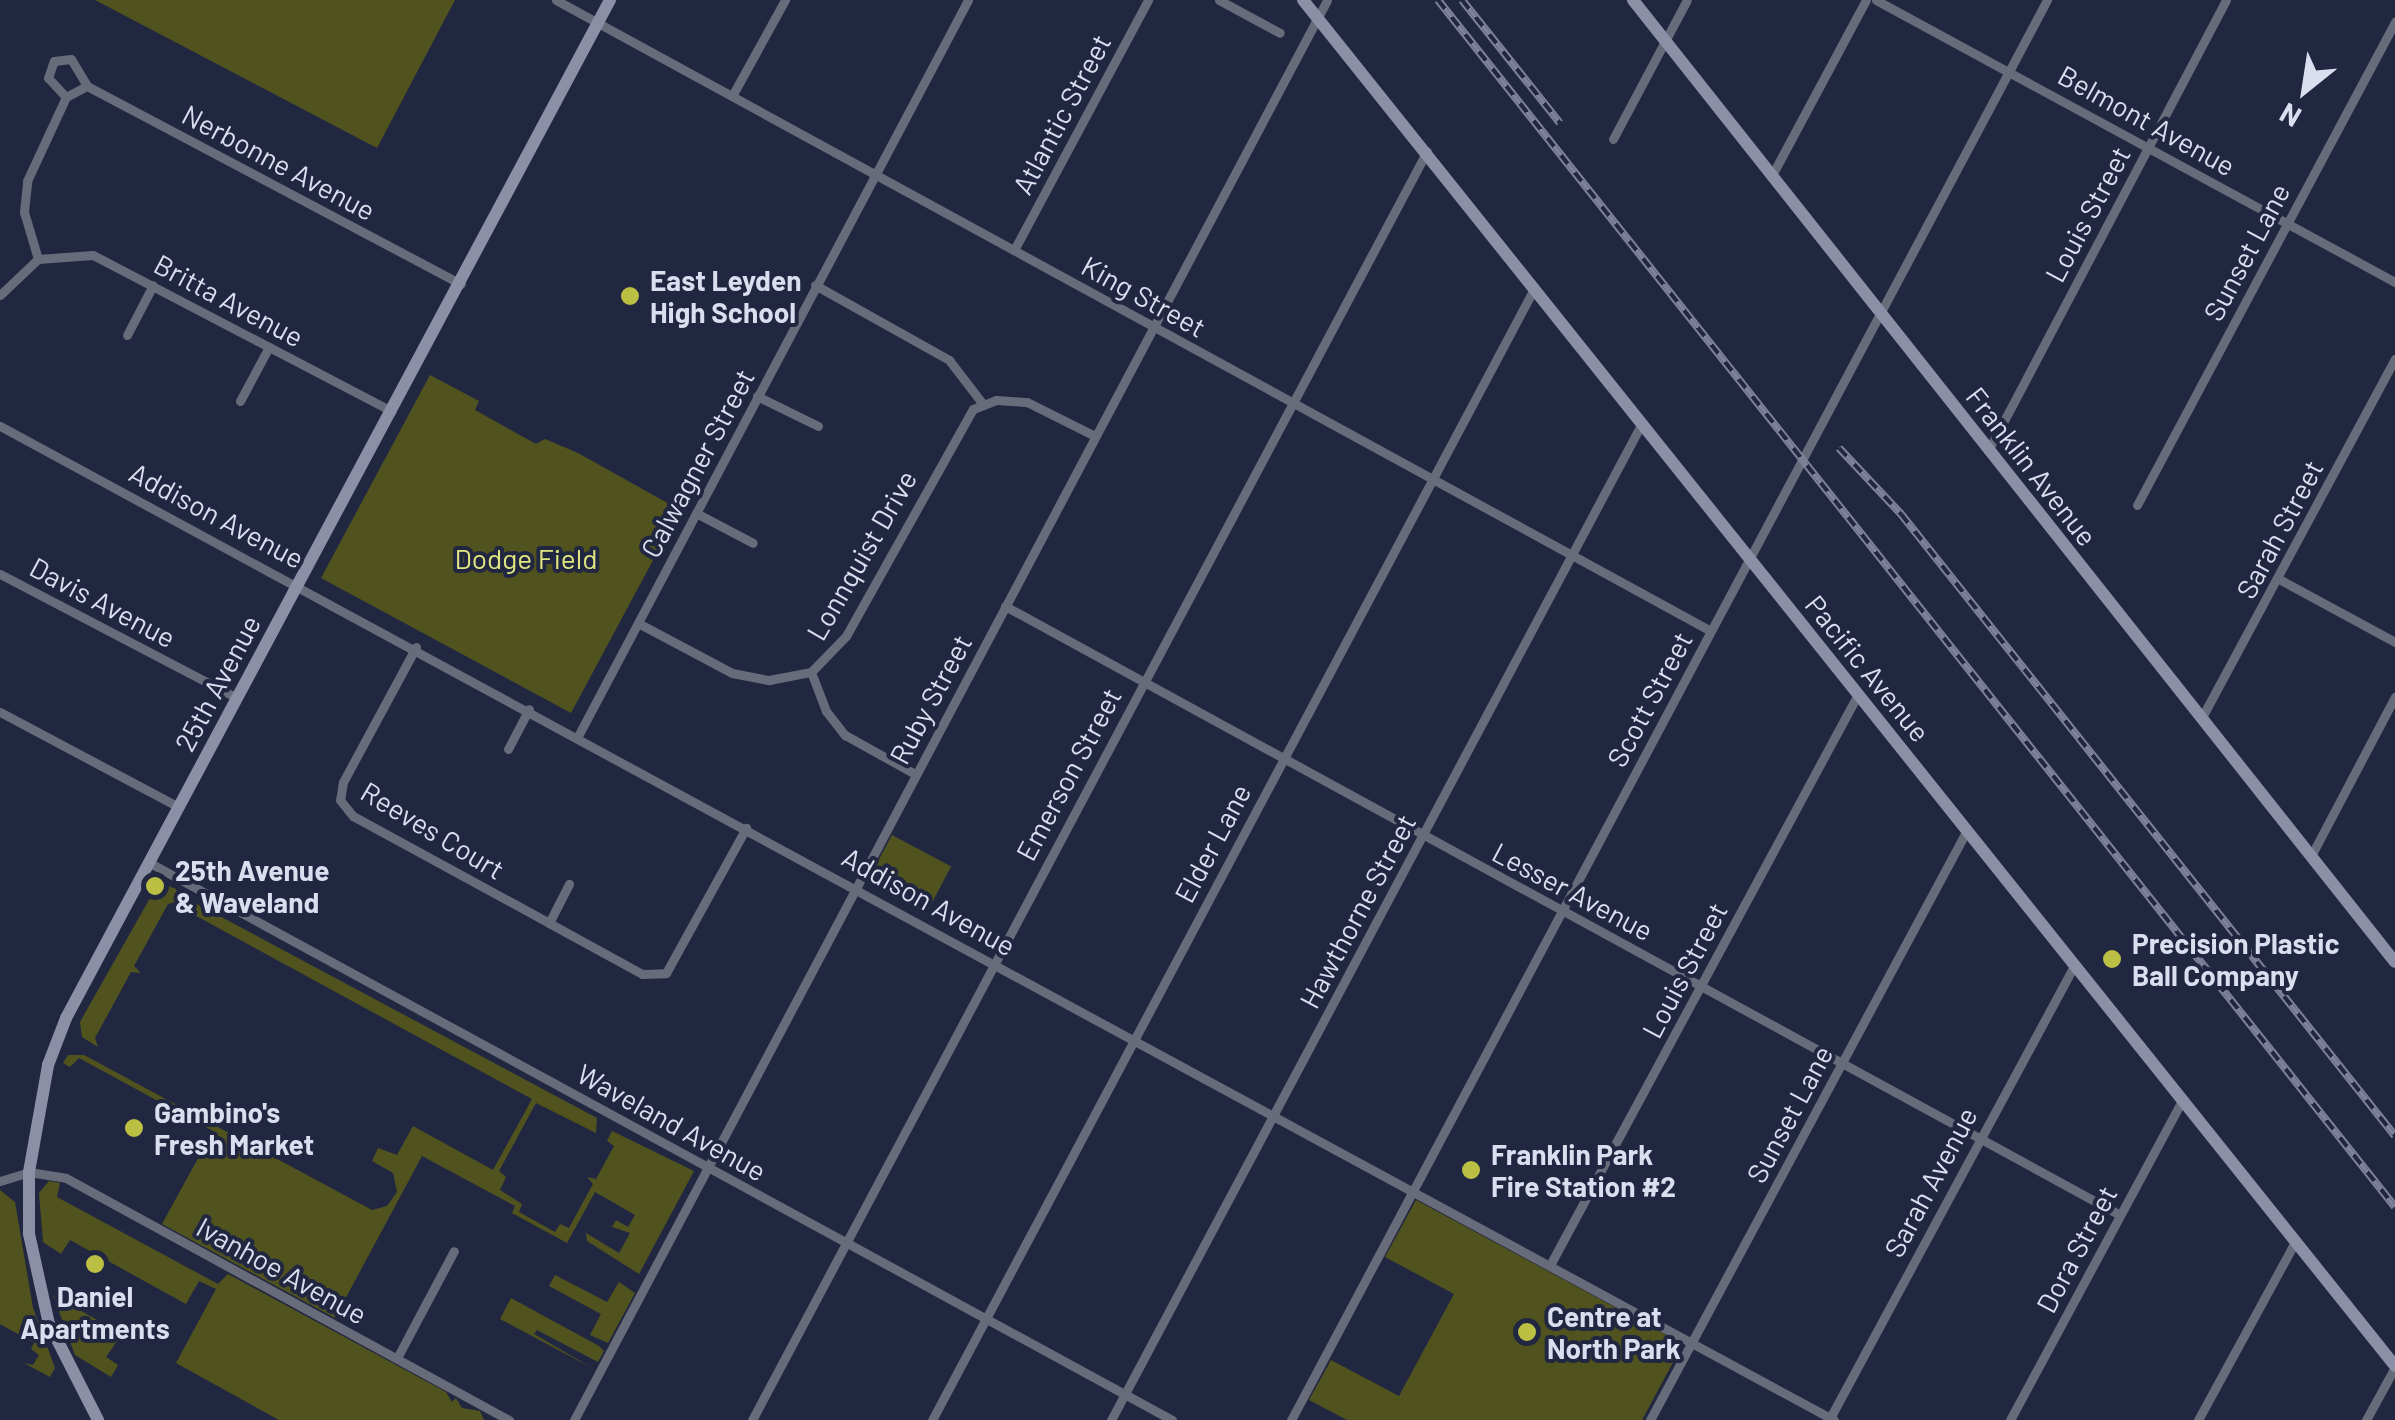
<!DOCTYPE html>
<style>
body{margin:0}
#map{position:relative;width:2395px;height:1420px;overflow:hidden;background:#222741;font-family:Barlow,sans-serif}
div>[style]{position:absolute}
.green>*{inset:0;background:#51531e;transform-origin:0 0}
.street>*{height:9px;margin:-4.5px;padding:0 4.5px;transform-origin:4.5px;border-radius:4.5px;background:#686b79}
.secondary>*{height:12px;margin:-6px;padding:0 6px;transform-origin:6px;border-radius:6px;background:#8b90a6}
.rail>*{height:8px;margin-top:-4px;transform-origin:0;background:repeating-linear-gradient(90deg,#222741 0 11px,#7d8298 0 22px);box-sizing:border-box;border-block:2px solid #7d8298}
.dots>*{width:28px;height:28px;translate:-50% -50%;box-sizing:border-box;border:5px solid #222741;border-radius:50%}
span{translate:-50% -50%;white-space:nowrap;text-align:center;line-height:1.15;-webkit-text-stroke:8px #222741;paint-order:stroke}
.street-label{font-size:28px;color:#dadeef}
.poi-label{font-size:28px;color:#dadeef;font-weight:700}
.left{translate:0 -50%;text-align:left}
.park-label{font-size:28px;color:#e1e780}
.north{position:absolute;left:2255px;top:40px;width:100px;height:100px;-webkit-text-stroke:8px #222741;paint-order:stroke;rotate:210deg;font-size:28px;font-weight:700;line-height:40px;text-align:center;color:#dadeef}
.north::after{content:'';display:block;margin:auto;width:35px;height:45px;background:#dadeef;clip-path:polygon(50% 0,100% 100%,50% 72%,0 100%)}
</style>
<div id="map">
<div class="green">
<div style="clip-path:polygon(95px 0,455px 0,377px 148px)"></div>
<div style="clip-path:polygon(430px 375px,479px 401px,475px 410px,536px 444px,545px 439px,578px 453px,680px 510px,571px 713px,321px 578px)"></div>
<div style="left:892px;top:835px;width:67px;height:47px;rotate:28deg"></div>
<div style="clip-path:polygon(159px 882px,176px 889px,180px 901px,168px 904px,134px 966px,141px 973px,131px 972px,95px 1038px,98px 1047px,82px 1037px,80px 1022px)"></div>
<div style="clip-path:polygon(195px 903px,597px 1118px,596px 1133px,536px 1103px,499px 1171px,506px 1177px,500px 1190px,522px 1204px,519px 1212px,555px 1232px,560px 1224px,569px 1228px,593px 1184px,587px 1177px,596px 1179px,614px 1146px,607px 1141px,612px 1131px,694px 1171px,639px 1274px,587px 1241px,586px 1233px,619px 1253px,630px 1233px,612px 1227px,616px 1220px,628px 1227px,635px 1215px,595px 1192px,567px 1243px,512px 1213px,515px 1206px,422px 1156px,335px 1318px,162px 1224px,213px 1131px,79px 1058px,70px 1067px,63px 1063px,68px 1055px,84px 1055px,372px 1210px,387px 1206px,397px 1192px,393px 1173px,372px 1161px,378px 1148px,397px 1155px,413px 1126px,493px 1170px,532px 1099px,187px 911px)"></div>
<div style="clip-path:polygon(49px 1181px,60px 1183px,57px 1197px,218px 1284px,228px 1274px,446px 1392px,452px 1402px,456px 1398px,462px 1408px,480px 1411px,484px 1420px,279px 1420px,176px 1363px,216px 1289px,199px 1281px,186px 1304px,70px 1240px,61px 1254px,43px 1242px,39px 1193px)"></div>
<div style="clip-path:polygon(0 1190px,15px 1202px,33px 1308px,55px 1368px,50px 1377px,24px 1363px,33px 1365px,39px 1355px,31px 1349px,34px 1343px,0 1324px)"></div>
<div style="clip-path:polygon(1416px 1200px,1683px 1344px,1642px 1420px,1347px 1420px,1309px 1400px,1331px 1360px,1399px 1396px,1454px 1294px,1385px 1257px)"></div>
<div style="clip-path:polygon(555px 1275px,607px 1302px,619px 1282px,635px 1293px,608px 1343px,590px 1335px,601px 1314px,549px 1286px)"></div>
<div style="clip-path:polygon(53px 1295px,122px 1334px,106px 1357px,118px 1365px,111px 1377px,75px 1355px)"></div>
<div style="clip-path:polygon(511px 1298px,599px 1346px,604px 1351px,598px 1362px,537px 1330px,534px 1334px,594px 1369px,500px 1319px)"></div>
</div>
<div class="street">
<div style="left:556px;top:0;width:1316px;rotate:28.65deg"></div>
<div style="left:1219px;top:0;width:69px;rotate:28.4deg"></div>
<div style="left:1876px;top:0;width:591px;rotate:28.52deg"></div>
<div style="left:732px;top:96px;width:110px;rotate:-61.1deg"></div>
<div style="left:66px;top:97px;width:26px;rotate:-133deg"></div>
<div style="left:48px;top:78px;width:18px;rotate:-71deg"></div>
<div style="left:54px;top:61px;width:17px;rotate:-7deg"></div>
<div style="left:71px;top:59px;width:31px;rotate:59deg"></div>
<div style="left:1613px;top:139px;width:157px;rotate:-62deg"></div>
<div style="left:1771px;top:177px;width:201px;rotate:-61.8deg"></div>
<div style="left:1014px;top:250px;width:284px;rotate:-61.8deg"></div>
<div style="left:38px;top:259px;width:49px;rotate:-106.6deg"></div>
<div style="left:24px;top:212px;width:31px;rotate:-84deg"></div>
<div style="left:27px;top:181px;width:93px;rotate:-65.1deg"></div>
<div style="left:66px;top:97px;width:24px;rotate:-28deg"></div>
<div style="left:87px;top:86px;width:423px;rotate:27.9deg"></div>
<div style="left:815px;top:285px;width:154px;rotate:29.2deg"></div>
<div style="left:949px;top:360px;width:54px;rotate:52.5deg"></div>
<div style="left:0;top:295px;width:52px;rotate:-43.5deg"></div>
<div style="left:38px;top:259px;width:55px;rotate:-4.2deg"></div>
<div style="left:93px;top:255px;width:337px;rotate:27.6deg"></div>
<div style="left:127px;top:335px;width:56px;rotate:-62.5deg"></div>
<div style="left:757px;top:396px;width:68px;rotate:26.2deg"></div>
<div style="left:240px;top:401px;width:61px;rotate:-61.8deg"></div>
<div style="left:0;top:426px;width:2086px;rotate:28.46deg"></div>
<div style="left:1988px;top:451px;width:510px;rotate:-62.18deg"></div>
<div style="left:2137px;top:505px;width:548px;rotate:-61.89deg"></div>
<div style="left:696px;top:513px;width:64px;rotate:27.8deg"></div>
<div style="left:0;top:574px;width:267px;rotate:27.6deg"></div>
<div style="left:2279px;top:579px;width:132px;rotate:28.5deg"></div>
<div style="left:1005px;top:606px;width:1270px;rotate:28.64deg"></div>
<div style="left:638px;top:623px;width:106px;rotate:28deg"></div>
<div style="left:732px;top:673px;width:38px;rotate:11deg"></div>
<div style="left:769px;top:680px;width:43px;rotate:-10.8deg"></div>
<div style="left:811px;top:672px;width:50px;rotate:-45.8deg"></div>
<div style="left:846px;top:636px;width:260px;rotate:-60.8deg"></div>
<div style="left:973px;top:409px;width:25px;rotate:-21deg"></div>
<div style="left:996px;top:400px;width:31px;rotate:4deg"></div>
<div style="left:1027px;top:402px;width:76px;rotate:26.6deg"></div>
<div style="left:416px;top:647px;width:153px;rotate:118.4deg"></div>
<div style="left:343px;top:782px;width:18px;rotate:99deg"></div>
<div style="left:340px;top:800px;width:21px;rotate:51deg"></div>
<div style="left:353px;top:816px;width:223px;rotate:28.6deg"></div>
<div style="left:549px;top:923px;width:106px;rotate:28.7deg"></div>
<div style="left:642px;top:974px;width:24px;rotate:-2deg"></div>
<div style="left:666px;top:973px;width:166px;rotate:-61.1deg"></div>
<div style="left:811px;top:672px;width:42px;rotate:69deg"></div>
<div style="left:826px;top:711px;width:31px;rotate:52deg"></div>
<div style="left:845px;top:735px;width:80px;rotate:29.1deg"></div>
<div style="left:0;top:712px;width:203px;rotate:28deg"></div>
<div style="left:2201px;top:719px;width:409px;rotate:-61.7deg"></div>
<div style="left:578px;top:736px;width:833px;rotate:-62.08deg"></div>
<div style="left:508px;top:749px;width:45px;rotate:-62.3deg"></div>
<div style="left:2311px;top:856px;width:180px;rotate:-62.2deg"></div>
<div style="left:150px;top:863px;width:1164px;rotate:28.59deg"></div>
<div style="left:549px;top:923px;width:44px;rotate:-62.9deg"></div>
<div style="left:0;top:1181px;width:30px;rotate:-17deg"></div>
<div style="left:29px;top:1172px;width:37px;rotate:9deg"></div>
<div style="left:66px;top:1178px;width:505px;rotate:28.65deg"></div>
<div style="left:1550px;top:1265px;width:647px;rotate:-61.65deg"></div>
<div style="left:397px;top:1358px;width:121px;rotate:-62deg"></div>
<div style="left:574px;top:1420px;width:1607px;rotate:-62.06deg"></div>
<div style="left:752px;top:1420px;width:1437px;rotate:-61.99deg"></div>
<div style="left:932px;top:1420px;width:1283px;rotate:-61.98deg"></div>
<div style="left:1111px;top:1420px;width:1130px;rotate:-61.96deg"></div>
<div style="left:1291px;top:1420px;width:1609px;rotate:-61.97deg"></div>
<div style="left:1650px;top:1420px;width:670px;rotate:-61.75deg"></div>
<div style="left:1829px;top:1420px;width:516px;rotate:-61.65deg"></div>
<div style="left:2010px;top:1420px;width:362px;rotate:-61.7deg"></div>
<div style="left:2198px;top:1420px;width:203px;rotate:-61.4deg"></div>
<div style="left:2366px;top:1420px;width:60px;rotate:-61.3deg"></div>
</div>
<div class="secondary">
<div style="left:1303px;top:0;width:1749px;rotate:51.36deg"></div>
<div style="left:1633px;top:0;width:1227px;rotate:51.62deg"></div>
<div style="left:98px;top:1420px;width:108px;rotate:-117deg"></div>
<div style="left:49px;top:1324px;width:92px;rotate:-102.5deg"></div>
<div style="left:29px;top:1234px;width:62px;rotate:-90deg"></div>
<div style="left:29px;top:1172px;width:109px;rotate:-79.9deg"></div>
<div style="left:48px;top:1065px;width:50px;rotate:-69deg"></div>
<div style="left:66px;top:1018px;width:1154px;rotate:-61.88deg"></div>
</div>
<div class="rail">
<div style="left:1438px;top:0;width:1540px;rotate:51.59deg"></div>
<div style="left:1462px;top:0;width:157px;rotate:51.5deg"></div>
<div style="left:1839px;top:448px;width:91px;rotate:46.8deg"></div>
<div style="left:1901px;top:514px;width:794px;rotate:51.54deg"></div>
</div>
<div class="dots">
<div style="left:630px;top:296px;background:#bbc044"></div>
<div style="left:155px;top:886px;background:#bbc044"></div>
<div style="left:2112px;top:959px;background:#bbc044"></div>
<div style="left:134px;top:1128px;background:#bbc044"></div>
<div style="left:1471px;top:1170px;background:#bbc044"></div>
<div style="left:95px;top:1264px;background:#bbc044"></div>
<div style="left:1527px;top:1332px;background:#bbc044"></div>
</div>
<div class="street-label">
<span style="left:1061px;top:114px;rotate:-62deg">Atlantic Street</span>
<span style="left:2147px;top:120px;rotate:29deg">Belmont Avenue</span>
<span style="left:279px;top:162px;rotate:28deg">Nerbonne Avenue</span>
<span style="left:2087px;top:214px;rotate:-62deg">Louis Street</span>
<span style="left:2246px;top:252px;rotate:-62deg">Sunset Lane</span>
<span style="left:1144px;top:296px;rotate:29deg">King Street</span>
<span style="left:229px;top:300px;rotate:28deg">Britta Avenue</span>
<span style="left:697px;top:463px;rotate:-62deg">Calwagner Street</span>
<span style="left:2032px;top:466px;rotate:52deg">Franklin Avenue</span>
<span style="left:217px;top:515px;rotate:28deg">Addison Avenue</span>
<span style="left:2279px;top:529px;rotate:-62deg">Sarah Street</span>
<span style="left:861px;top:555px;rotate:-60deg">Lonnquist Drive</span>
<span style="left:103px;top:602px;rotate:28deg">Davis Avenue</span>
<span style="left:1868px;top:668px;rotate:51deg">Pacific Avenue</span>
<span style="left:217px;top:683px;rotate:-62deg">25th Avenue</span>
<span style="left:930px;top:699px;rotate:-62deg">Ruby Street</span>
<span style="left:1649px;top:699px;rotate:-62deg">Scott Street</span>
<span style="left:1068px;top:774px;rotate:-62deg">Emerson Street</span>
<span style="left:433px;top:830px;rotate:31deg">Reeves Court</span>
<span style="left:1212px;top:843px;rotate:-62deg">Elder Lane</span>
<span style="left:1573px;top:891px;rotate:28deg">Lesser Avenue</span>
<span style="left:929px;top:901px;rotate:29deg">Addison Avenue</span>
<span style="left:1357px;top:911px;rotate:-62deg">Hawthorne Street</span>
<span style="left:1684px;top:970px;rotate:-62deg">Louis Street</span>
<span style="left:1789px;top:1114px;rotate:-62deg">Sunset Lane</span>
<span style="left:672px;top:1122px;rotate:29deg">Waveland Avenue</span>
<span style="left:1930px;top:1182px;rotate:-62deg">Sarah Avenue</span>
<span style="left:2076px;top:1249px;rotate:-62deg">Dora Street</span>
<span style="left:282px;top:1270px;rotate:29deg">Ivanhoe Avenue</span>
</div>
<div class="poi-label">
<span class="left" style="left:650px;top:296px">East Leyden<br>High School</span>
<span class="left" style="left:175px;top:886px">25th Avenue<br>&amp; Waveland</span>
<span class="left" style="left:2132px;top:959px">Precision Plastic<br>Ball Company</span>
<span class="left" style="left:154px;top:1128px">Gambino's<br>Fresh Market</span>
<span class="left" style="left:1491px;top:1170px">Franklin Park<br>Fire Station #2</span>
<span style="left:95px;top:1312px">Daniel<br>Apartments</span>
<span class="left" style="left:1547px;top:1332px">Centre at<br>North Park</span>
</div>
<div class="park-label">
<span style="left:526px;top:558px">Dodge Field</span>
</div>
<div class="north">N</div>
</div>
